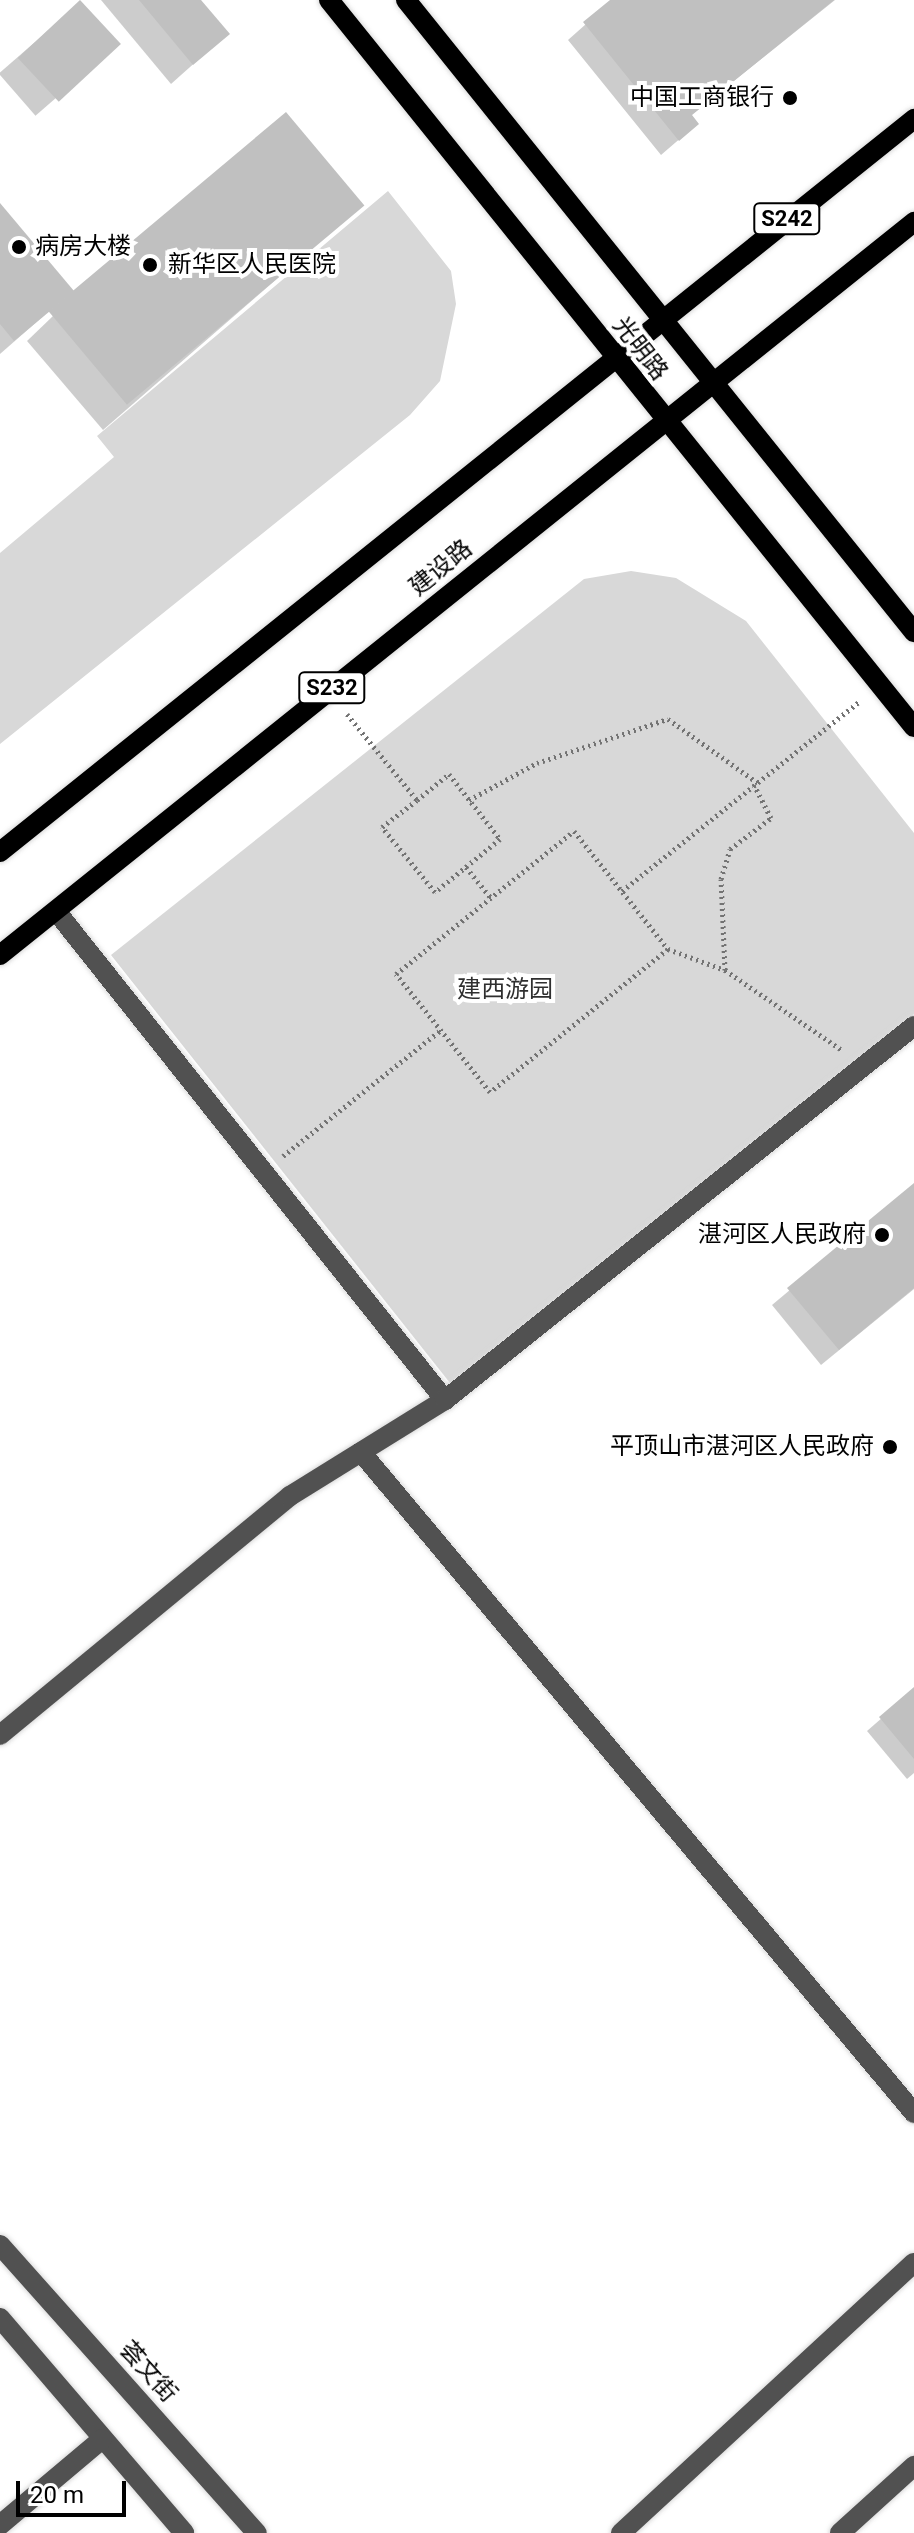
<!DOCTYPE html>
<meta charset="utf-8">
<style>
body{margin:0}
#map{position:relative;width:914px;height:2533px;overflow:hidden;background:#fff;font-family:Roboto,"Noto Sans SC",sans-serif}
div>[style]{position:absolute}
.green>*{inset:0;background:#d8d8d8}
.shadow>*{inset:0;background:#0003;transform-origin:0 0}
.building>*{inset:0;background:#c0c0c0;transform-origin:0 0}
.path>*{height:5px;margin-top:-2.5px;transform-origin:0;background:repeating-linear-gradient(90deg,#737373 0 2px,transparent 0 6px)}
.roads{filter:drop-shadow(0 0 2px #dbdbdb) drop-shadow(0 0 2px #dbdbdb)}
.minor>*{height:20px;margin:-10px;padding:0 10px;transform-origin:10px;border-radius:10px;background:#515151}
.major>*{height:20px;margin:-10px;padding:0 10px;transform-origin:10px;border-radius:10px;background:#000}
.dots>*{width:22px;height:22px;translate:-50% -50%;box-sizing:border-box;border:4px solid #fff;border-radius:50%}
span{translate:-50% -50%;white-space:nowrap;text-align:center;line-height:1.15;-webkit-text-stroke:8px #fff;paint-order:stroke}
.shield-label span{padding:2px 6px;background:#fff;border:2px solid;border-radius:6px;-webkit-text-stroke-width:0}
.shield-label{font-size:22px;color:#000;font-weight:700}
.poi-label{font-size:24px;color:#000}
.right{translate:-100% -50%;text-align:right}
.left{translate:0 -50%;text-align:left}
.street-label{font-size:24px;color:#000}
.park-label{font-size:24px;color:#2f2f2f}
.scale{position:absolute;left:16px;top:2481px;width:110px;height:36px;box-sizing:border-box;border:4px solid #000;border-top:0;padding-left:10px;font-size:24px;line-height:28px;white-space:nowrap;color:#000;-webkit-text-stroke:6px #fff;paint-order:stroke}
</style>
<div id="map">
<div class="green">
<div style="clip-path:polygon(388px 191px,451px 271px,456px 304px,440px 381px,410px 415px,0 744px,0 553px,114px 457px,97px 436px)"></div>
<div style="clip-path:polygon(631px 571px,676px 578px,746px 621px,914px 833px,914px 1014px,450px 1383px,111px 955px,584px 579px)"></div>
</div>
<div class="shadow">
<div style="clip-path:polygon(101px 0,198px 0,227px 34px,171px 84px)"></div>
<div style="clip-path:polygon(613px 0,835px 0,690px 116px,697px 124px,661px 155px,568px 40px)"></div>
<div style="left:81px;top:2px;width:56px;height:109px;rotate:49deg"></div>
<div style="clip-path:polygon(362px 205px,103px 430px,27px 341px,53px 316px)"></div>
<div style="clip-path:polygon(0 206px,72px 291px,0 354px)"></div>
<div style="clip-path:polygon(914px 1186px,914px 1289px,821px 1365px,772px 1305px)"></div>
<div style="clip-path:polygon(914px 1690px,914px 1773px,907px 1779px,867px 1731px)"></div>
</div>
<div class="building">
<div style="left:80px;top:0;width:60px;height:85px;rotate:47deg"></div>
<div style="clip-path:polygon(139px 0,201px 0,230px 34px,193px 65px)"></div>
<div style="clip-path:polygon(610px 0,834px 0,692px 115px,699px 124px,679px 141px,583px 22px)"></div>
<div style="left:286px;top:112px;width:122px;height:310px;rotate:50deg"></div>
<div style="clip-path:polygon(0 203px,74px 291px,14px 341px,0 324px)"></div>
<div style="clip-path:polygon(914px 1183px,914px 1288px,839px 1350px,787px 1288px)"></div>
<div style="clip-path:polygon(914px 1687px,914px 1759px,879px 1717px)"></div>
</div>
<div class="path">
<div style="left:347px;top:714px;width:111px;rotate:50.9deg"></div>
<div style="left:417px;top:800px;width:41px;rotate:-39.1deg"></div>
<div style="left:449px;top:774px;width:83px;rotate:51.9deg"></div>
<div style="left:500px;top:839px;width:84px;rotate:140.8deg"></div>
<div style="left:435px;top:892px;width:84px;rotate:-129.2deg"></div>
<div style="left:382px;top:827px;width:44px;rotate:-37.6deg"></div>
<div style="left:469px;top:800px;width:77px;rotate:-28.6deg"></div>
<div style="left:537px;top:763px;width:138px;rotate:-18.6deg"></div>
<div style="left:668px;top:719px;width:110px;rotate:35.4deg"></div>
<div style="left:574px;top:831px;width:151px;rotate:51.5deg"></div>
<div style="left:668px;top:949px;width:228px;rotate:141.2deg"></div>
<div style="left:490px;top:1092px;width:151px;rotate:-128.5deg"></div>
<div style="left:396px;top:974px;width:228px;rotate:-38.8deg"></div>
<div style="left:466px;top:867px;width:40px;rotate:51deg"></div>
<div style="left:622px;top:891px;width:303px;rotate:-38.6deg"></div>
<div style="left:668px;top:949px;width:61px;rotate:20.2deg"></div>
<div style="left:725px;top:970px;width:142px;rotate:34.4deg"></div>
<div style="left:725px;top:970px;width:91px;rotate:-92.5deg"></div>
<div style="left:721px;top:879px;width:31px;rotate:-73deg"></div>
<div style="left:730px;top:849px;width:51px;rotate:-37.1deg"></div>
<div style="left:771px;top:818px;width:37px;rotate:-117deg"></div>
<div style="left:283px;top:1156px;width:202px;rotate:-38.6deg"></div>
</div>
<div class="roads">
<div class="minor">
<div style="left:56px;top:911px;width:625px;rotate:51.5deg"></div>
<div style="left:361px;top:1452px;width:862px;rotate:50.08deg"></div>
<div style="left:0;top:1735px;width:376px;rotate:-39.5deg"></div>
<div style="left:290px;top:1496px;width:182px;rotate:-31.8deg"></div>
<div style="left:445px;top:1400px;width:600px;rotate:-38.57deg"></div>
<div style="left:0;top:2245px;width:386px;rotate:48.3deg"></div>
<div style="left:0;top:2318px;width:283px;rotate:49.4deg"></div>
<div style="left:0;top:2525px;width:133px;rotate:-40.1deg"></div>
<div style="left:621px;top:2533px;width:398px;rotate:-42.7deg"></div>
<div style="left:840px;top:2533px;width:100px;rotate:-42.2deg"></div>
</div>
<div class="major">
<div style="left:329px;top:0;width:933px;rotate:51.18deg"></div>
<div style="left:406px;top:0;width:811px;rotate:51.21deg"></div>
<div style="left:0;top:852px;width:1172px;rotate:-38.73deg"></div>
<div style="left:0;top:955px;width:1172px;rotate:-38.73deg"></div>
</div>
</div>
<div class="dots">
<div style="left:790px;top:98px;background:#000"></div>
<div style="left:19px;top:247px;background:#000"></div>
<div style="left:150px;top:265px;background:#000"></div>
<div style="left:882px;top:1235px;background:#000"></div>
<div style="left:890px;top:1447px;background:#000"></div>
</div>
<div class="shield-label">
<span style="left:787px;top:219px">S242</span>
<span style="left:332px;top:688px">S232</span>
</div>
<div class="poi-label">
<span class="right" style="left:774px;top:98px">中国工商银行</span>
<span class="left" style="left:35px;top:247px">病房大楼</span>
<span class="left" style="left:168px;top:265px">新华区人民医院</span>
<span class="right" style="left:866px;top:1235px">湛河区人民政府</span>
<span class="right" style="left:874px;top:1447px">平顶山市湛河区人民政府</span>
</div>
<div class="street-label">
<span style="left:640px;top:349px;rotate:52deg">光明路</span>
<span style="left:441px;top:568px;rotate:-39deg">建设路</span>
<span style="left:148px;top:2372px;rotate:48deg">荟文街</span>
</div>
<div class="park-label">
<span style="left:505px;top:990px">建西游园</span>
</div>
<div class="scale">20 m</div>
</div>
